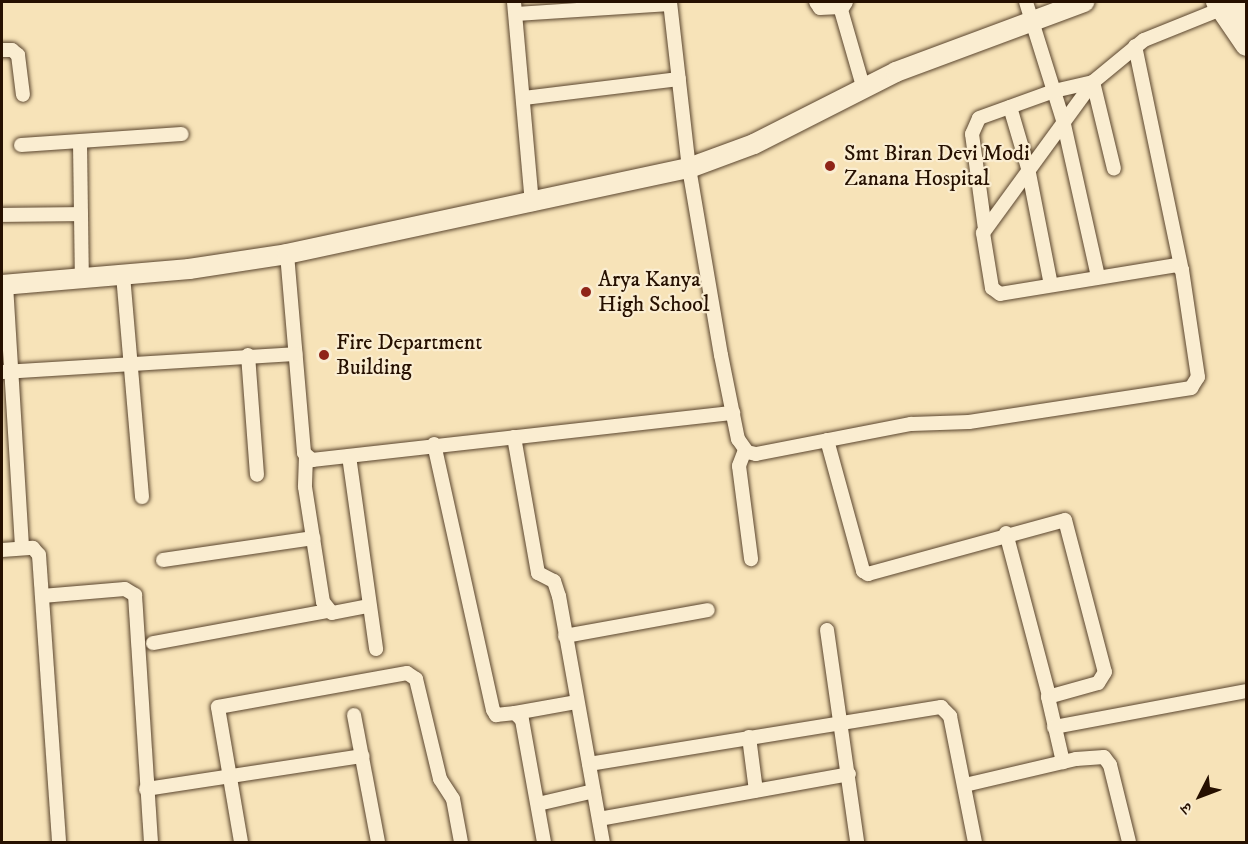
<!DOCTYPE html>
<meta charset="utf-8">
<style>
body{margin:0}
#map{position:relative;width:1248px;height:844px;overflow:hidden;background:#f7e3b8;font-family:"IM FELL DW Pica","Noto Serif Devanagari",serif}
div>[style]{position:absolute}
.roads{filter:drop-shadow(0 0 2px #5a452e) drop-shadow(0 0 2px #5a452e)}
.street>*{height:14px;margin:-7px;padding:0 7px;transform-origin:7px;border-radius:7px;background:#faedd1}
.secondary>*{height:20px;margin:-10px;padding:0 10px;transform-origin:10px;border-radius:10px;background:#faedd1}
.dots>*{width:16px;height:16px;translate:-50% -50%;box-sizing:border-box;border:3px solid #faedd1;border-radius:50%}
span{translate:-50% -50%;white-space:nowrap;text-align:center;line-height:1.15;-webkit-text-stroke:4.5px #faedd1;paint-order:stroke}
.poi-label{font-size:22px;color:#261000}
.left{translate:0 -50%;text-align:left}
.frame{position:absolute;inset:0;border:3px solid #261000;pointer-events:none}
.north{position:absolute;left:1170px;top:766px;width:60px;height:60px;-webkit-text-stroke:4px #faedd1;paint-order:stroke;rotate:228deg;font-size:16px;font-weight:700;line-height:24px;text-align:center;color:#261000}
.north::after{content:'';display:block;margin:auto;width:21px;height:27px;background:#261000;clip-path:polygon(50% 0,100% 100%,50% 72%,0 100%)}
</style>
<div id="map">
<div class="roads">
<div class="street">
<div style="left:514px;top:2px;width:203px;rotate:84.9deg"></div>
<div style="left:670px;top:2px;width:167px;rotate:83.5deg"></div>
<div style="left:689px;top:168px;width:190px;rotate:80.3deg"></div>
<div style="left:721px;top:355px;width:86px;rotate:78.6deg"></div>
<div style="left:738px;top:439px;width:16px;rotate:55deg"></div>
<div style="left:747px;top:452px;width:9px;rotate:13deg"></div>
<div style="left:756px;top:454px;width:158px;rotate:-11deg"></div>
<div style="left:911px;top:424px;width:58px;rotate:-2deg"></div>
<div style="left:969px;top:422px;width:225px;rotate:-8.7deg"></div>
<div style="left:1191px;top:388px;width:13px;rotate:-58deg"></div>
<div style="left:1198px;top:377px;width:108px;rotate:-98.5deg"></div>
<div style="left:1182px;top:270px;width:7px;rotate:-135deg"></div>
<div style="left:1177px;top:265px;width:179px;rotate:170.7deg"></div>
<div style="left:1000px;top:294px;width:10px;rotate:-143deg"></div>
<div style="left:992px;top:288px;width:56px;rotate:-99.3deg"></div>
<div style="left:983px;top:233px;width:187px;rotate:-53.9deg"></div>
<div style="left:1093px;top:82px;width:66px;rotate:-39.5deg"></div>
<div style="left:1144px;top:40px;width:83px;rotate:-21.9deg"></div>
<div style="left:816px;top:2px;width:7px;rotate:56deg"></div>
<div style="left:820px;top:8px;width:21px;rotate:-3deg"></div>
<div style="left:846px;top:2px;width:9px;rotate:122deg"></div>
<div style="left:841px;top:10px;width:79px;rotate:73.9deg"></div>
<div style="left:1026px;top:2px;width:124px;rotate:72.6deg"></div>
<div style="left:1063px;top:120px;width:161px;rotate:77.4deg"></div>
<div style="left:516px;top:14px;width:154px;rotate:-3.7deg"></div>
<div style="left:1135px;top:46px;width:229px;rotate:78.2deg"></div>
<div style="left:2px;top:50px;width:10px"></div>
<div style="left:12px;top:50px;width:8px;rotate:40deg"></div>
<div style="left:18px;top:55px;width:40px;rotate:82.9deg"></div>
<div style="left:524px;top:98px;width:156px;rotate:-7deg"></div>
<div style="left:1010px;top:107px;width:64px;rotate:73.6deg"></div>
<div style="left:1028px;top:168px;width:119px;rotate:78.9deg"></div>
<div style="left:80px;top:143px;width:136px;rotate:89.2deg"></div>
<div style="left:21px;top:145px;width:161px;rotate:-3.9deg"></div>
<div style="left:2px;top:215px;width:79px;rotate:-0.7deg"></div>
<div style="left:985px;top:229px;width:96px;rotate:-97.8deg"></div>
<div style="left:972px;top:134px;width:17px;rotate:-66deg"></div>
<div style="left:979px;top:118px;width:80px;rotate:-19.8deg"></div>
<div style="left:1054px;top:91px;width:40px;rotate:-13deg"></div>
<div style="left:1093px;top:82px;width:89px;rotate:76.4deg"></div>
<div style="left:287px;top:254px;width:200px;rotate:85.1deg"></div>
<div style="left:304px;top:453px;width:11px;rotate:41deg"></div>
<div style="left:312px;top:460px;width:424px;rotate:-6.4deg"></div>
<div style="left:123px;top:275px;width:223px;rotate:85.1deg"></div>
<div style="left:6px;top:285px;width:263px;rotate:86.5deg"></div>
<div style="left:248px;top:355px;width:120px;rotate:85.7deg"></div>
<div style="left:2px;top:372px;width:294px;rotate:-3.5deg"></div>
<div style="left:514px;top:437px;width:138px;rotate:80deg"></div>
<div style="left:538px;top:573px;width:18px;rotate:27deg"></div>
<div style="left:554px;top:581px;width:16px;rotate:72deg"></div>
<div style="left:559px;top:596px;width:250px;rotate:79.9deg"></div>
<div style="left:827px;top:440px;width:136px;rotate:74.6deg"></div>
<div style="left:863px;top:571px;width:6px;rotate:31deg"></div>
<div style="left:868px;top:574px;width:204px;rotate:-15.3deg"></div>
<div style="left:1065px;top:520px;width:157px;rotate:75.3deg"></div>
<div style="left:1105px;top:672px;width:13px;rotate:122deg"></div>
<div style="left:1098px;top:683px;width:52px;rotate:164.4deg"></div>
<div style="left:1048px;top:697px;width:67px;rotate:77deg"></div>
<div style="left:434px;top:444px;width:272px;rotate:77.5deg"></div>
<div style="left:493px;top:710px;width:6px;rotate:59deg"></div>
<div style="left:496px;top:715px;width:19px;rotate:-6deg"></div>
<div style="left:515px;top:713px;width:10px;rotate:45deg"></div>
<div style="left:522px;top:720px;width:124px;rotate:79.8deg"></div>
<div style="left:745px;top:450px;width:17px;rotate:111deg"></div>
<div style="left:739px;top:466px;width:94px;rotate:82.6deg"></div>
<div style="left:306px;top:456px;width:31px;rotate:92deg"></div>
<div style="left:305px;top:487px;width:116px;rotate:81.1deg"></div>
<div style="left:323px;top:602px;width:14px;rotate:51deg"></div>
<div style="left:332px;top:613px;width:38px;rotate:-11deg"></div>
<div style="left:349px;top:456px;width:195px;rotate:82deg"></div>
<div style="left:1006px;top:533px;width:169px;rotate:75.2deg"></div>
<div style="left:2px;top:550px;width:31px;rotate:-4deg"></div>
<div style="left:33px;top:548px;width:9px;rotate:49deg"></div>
<div style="left:39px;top:555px;width:288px;rotate:86deg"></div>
<div style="left:163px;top:560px;width:152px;rotate:-8.3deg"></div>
<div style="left:42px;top:596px;width:83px;rotate:-4.8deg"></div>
<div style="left:125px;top:589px;width:12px;rotate:31deg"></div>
<div style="left:135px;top:595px;width:248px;rotate:86.3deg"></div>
<div style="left:827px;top:630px;width:214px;rotate:81.9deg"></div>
<div style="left:565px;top:636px;width:145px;rotate:-10.3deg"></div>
<div style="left:153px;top:643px;width:178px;rotate:-10.4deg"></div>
<div style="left:515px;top:713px;width:63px;rotate:-10.1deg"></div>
<div style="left:354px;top:715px;width:129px;rotate:79.3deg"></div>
<div style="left:1054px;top:727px;width:195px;rotate:-10.6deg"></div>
<div style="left:749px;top:737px;width:54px;rotate:82.6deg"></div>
<div style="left:589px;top:764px;width:357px;rotate:-9.2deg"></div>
<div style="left:941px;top:707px;width:13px;rotate:45deg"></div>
<div style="left:950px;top:716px;width:128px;rotate:78.8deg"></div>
<div style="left:965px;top:785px;width:114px;rotate:-13.2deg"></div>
<div style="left:1076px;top:759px;width:28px;rotate:-4deg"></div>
<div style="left:1104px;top:757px;width:10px;rotate:53deg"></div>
<div style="left:1110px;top:765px;width:79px;rotate:76.1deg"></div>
<div style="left:146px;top:789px;width:219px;rotate:-8.7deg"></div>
<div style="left:538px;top:804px;width:57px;rotate:-13.1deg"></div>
<div style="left:599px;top:819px;width:254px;rotate:-10.2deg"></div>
<div style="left:241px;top:842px;width:137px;rotate:-99.7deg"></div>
<div style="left:218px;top:707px;width:192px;rotate:-10.2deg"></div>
<div style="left:407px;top:673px;width:11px;rotate:34deg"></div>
<div style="left:416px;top:679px;width:103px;rotate:76.5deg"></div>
<div style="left:440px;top:779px;width:24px;rotate:57deg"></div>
<div style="left:453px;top:799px;width:44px;rotate:79.5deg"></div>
</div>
<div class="secondary">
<div style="left:1216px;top:2px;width:53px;rotate:55.7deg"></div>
<div style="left:1233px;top:2px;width:22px;rotate:54deg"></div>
<div style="left:2px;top:285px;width:188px;rotate:-4.9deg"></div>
<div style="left:189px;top:269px;width:99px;rotate:-8.7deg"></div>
<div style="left:287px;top:254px;width:411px;rotate:-12.1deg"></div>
<div style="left:689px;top:168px;width:69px;rotate:-20.3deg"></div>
<div style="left:754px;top:144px;width:159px;rotate:-26.9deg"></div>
<div style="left:896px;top:72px;width:201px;rotate:-20.4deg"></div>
</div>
</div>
<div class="dots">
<div style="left:830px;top:166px;background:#8f2418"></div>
<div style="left:586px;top:292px;background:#8f2418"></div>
<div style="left:324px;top:355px;background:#8f2418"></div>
</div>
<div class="poi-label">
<span class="left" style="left:844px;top:166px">Smt Biran Devi Modi<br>Zanana Hospital</span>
<span class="left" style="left:598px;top:292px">Arya Kanya<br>High School</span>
<span class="left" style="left:336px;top:355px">Fire Department<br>Building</span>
</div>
<div class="frame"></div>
<div class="north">उ</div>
</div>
